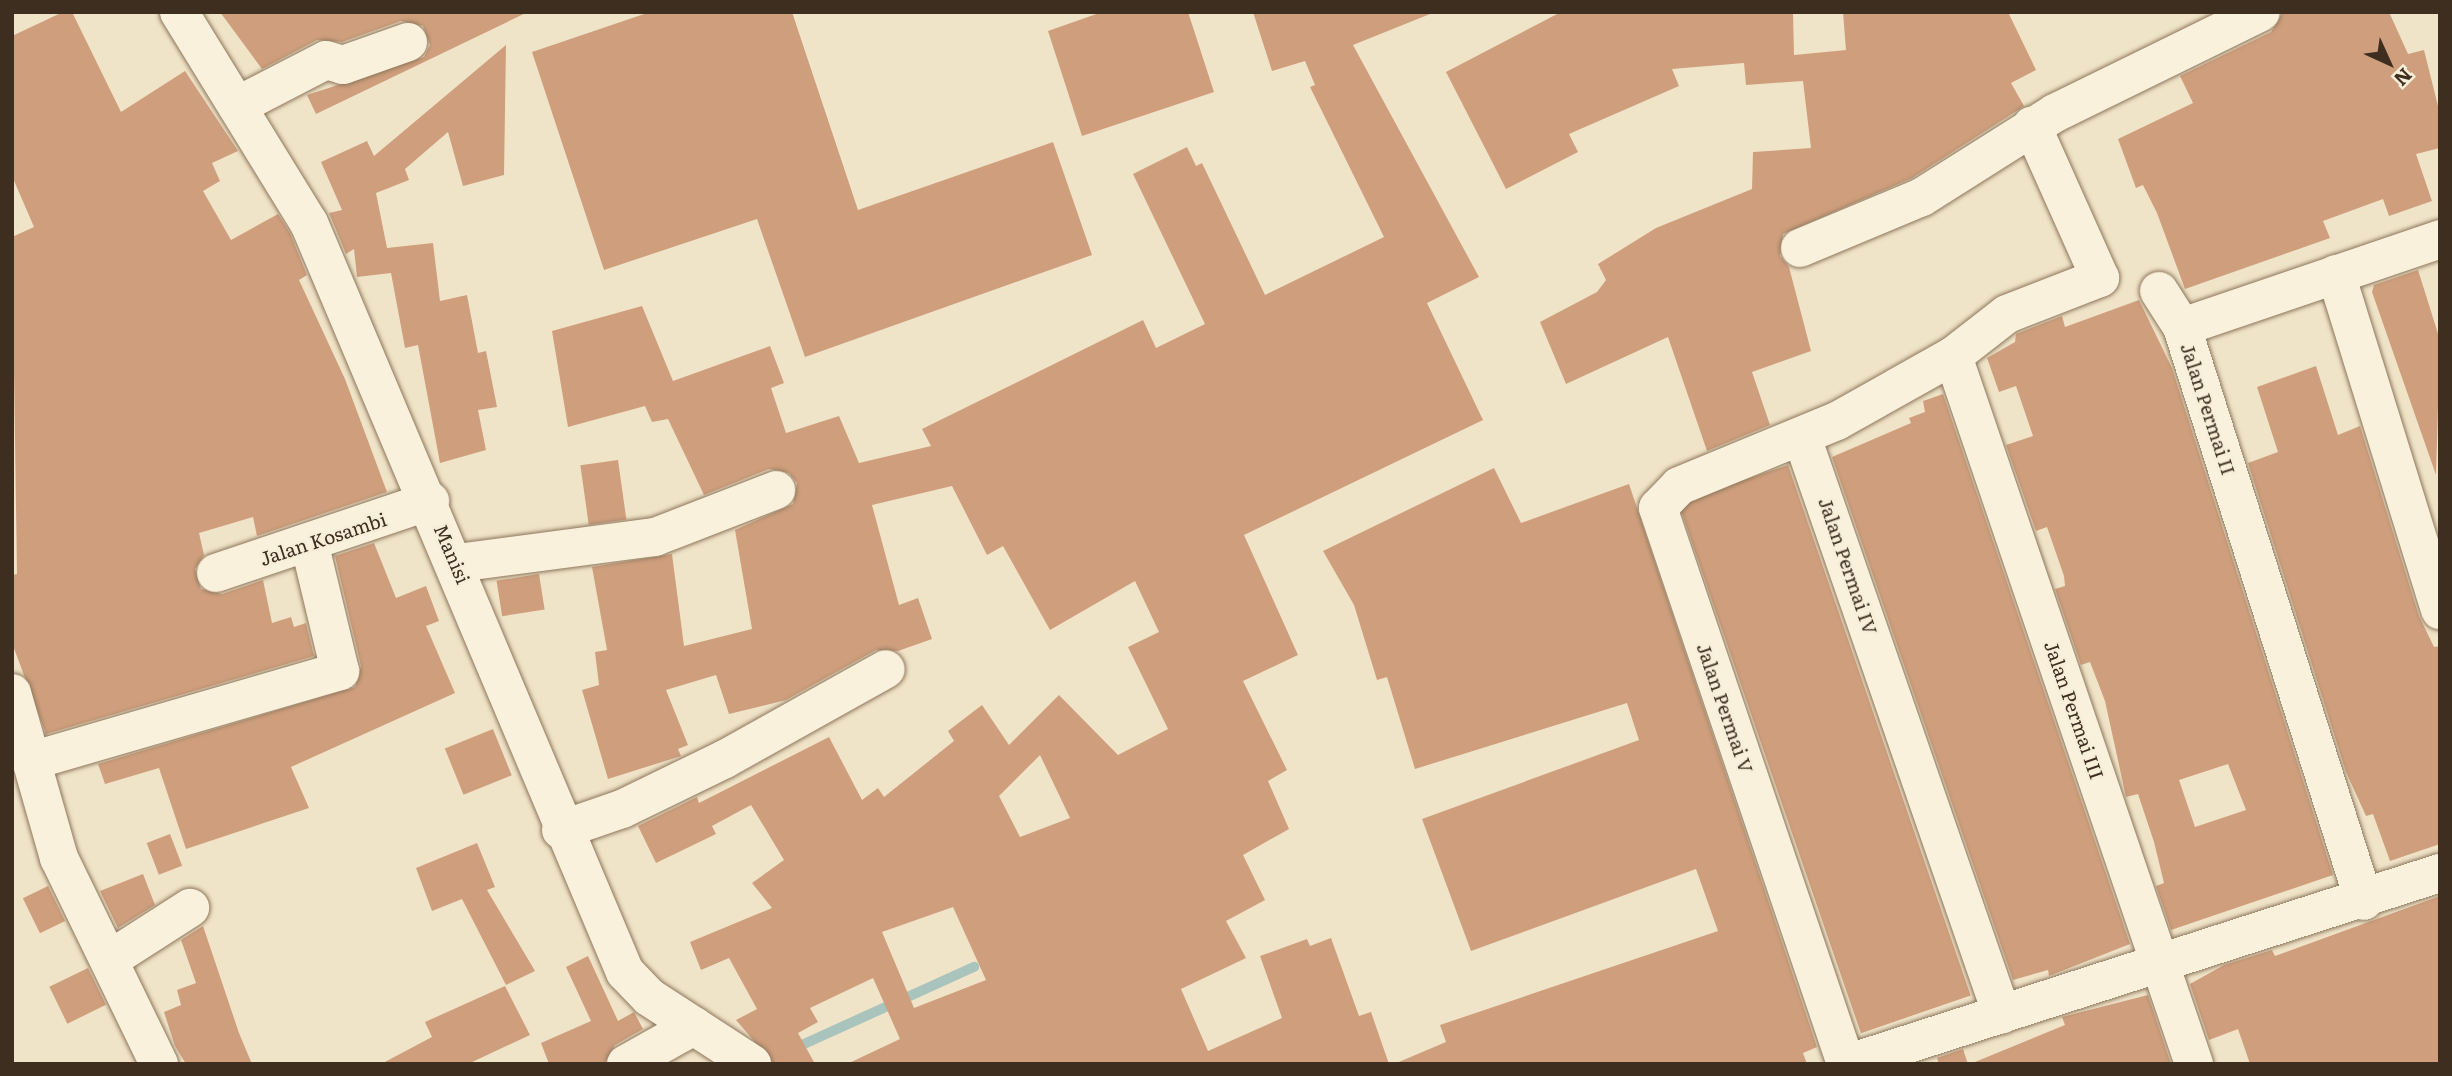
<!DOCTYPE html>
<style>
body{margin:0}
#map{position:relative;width:2452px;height:1076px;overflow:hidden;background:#f0e4c8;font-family:Literata,serif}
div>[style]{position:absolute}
.stream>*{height:10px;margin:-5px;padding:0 5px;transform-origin:5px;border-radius:5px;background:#a9c4bc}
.building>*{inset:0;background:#cf9f7d;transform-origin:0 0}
.roads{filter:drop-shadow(0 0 2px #8d765c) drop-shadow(0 0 2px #8d765c)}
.minor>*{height:38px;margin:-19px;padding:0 19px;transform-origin:19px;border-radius:19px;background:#faf1dc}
span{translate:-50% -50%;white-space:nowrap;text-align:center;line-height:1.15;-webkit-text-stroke:5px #f7eed8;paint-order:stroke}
.street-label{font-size:19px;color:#3d2e20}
.frame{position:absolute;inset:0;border:14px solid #3d2e20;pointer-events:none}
.north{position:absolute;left:2354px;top:28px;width:70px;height:70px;-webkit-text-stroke:5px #f7eed8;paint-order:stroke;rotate:135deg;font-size:19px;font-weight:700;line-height:28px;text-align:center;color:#3d2e20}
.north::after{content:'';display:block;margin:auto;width:24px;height:32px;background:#3d2e20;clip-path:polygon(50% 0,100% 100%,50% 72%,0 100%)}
</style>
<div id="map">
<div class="stream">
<div style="left:793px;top:1049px;width:199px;rotate:-24.4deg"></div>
</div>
<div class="building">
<div style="clip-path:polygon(63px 12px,72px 12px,121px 112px,185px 71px,238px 151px,212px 163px,220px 181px,203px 191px,231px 240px,278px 214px,290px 233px,307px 275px,299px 280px,345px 379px,387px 492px,257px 536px,253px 517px,199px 533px,204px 555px,195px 569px,201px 589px,222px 594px,263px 580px,272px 623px,291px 617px,294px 627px,306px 623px,314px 656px,46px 734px,12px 643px,12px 575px,17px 574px,12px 237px,34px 227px,12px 176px,12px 36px)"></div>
<div style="clip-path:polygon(220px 12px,528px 12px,316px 114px,307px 95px,424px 57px,430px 45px,423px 26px,401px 21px,342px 42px,317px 40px,262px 69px)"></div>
<div style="clip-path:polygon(650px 12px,792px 12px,858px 210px,1053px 142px,1092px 255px,805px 357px,757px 219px,604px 270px,532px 52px)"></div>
<div style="clip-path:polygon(1102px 12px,1188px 12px,1214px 92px,1082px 136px,1048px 31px)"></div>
<div style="clip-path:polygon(evenodd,1253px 12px,1435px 12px,1353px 45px,1479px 277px,1427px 303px,1483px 420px,1244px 535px,1298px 655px,1243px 681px,1287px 770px,1268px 781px,1289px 829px,1243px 855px,1265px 900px,1226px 921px,1246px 958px,1181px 989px,1208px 1051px,1282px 1018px,1260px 956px,1307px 939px,1310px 946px,1331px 938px,1359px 1016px,1371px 1012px,1389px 1064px,847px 1064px,900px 1039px,873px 978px,810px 1008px,818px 1022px,798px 1033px,815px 1064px,774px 1064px,736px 1020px,757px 1009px,729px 958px,701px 970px,690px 942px,772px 908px,752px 883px,784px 860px,751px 805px,712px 826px,716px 834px,656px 863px,638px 826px,697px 797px,699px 803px,829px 737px,862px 800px,878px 788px,884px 797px,954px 741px,948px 731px,982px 705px,1009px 745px,1059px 695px,1118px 755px,1168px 729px,1128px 647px,1159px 632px,1135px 581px,1050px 630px,1003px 546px,987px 555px,952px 486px,872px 505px,899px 605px,918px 598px,932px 639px,898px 651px,876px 650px,786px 700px,729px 714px,716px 675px,666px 690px,688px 745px,678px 749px,681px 756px,608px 779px,582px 690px,599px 685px,595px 652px,607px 650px,592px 567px,672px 554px,684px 646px,752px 629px,735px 530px,793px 504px,797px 483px,789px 473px,769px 469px,704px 495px,668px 419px,652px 422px,645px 406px,568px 427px,552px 331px,642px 306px,673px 381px,770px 346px,784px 383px,771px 388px,786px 433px,839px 416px,859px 463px,931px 446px,922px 429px,1143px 320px,1156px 348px,1205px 324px,1133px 174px,1187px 147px,1196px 166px,1202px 163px,1265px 295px,1384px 237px,1310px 87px,1315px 85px,1305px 61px,1272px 71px,1253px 12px,1040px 755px,1070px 818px,1020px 837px,999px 796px,1040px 755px,1253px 12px,953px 907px,986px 980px,914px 1008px,882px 932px,953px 907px)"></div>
<div style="clip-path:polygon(1561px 12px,1793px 12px,1794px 55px,1846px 50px,1843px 12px,2008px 12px,2036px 70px,2011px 83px,2024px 106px,2015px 112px,1912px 178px,1783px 234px,1780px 256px,1789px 267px,1811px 351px,1752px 372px,1770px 425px,1707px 451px,1668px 337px,1566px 384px,1540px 322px,1597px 292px,1606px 280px,1598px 264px,1656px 228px,1752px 189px,1753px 152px,1811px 148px,1803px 81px,1746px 85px,1744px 63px,1672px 69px,1679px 86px,1569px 134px,1578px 152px,1506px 189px,1446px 72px)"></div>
<div style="clip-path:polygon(2283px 12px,2389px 12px,2408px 54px,2424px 50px,2440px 114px,2440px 148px,2416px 154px,2432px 201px,2389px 216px,2383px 199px,2323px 221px,2330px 238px,2185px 289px,2157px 213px,2143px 185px,2136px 188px,2118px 139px,2193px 103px,2180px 76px,2271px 32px)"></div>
<div style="clip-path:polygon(506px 45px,504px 175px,463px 186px,448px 132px,405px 169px,409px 180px,376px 193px,387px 248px,433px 243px,440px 301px,467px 295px,478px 353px,486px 351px,497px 407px,478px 410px,486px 450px,440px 463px,418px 345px,405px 348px,391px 273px,357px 277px,354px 249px,346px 254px,329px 213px,342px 210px,321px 162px,367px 141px,374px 156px)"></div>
<div style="clip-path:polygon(2418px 270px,2440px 340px,2436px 475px,2372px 292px,2374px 285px)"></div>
<div style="clip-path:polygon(evenodd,2139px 300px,2172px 368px,2333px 875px,2171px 930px,2156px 886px,2164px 883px,2154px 842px,2138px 794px,2126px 797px,2105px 701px,2090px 662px,2081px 665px,2055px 589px,2065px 586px,2064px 576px,2047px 527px,2036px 531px,2006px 445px,2033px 436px,2016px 386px,1999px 392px,1987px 358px,2015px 342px,2016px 334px,2062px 316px,2065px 327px,2139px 300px,2228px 764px,2246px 810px,2195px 827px,2179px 780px,2228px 764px)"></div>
<div style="clip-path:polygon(2316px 366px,2338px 435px,2360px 426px,2419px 616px,2434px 647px,2440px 646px,2440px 844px,2390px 861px,2373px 814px,2366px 816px,2346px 772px,2248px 463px,2278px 452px,2257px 387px)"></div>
<div style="clip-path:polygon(1943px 394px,2130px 944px,2049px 976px,2048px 970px,2013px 980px,1832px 457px,1911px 423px,1909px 418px,1925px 412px,1923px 401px)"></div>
<div style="left:618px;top:460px;width:60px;height:38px;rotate:82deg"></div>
<div style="left:1788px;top:465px;width:561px;height:116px;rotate:71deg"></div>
<div style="clip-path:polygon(1494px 468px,1521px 523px,1629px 484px,1817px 1047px,1803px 1053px,1807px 1064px,1394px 1064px,1446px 1042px,1440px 1025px,1718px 931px,1696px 869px,1471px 951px,1422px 819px,1639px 740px,1627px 703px,1415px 769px,1387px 677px,1377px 680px,1354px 605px,1323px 551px)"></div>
<div style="clip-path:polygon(374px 543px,396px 598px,426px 586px,439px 621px,426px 626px,455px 693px,291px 767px,309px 808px,186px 849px,159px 768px,105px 784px,98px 764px,355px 687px,361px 666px,335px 556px)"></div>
<div style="left:539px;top:574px;width:36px;height:43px;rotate:81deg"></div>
<div style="left:493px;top:729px;width:50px;height:52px;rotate:68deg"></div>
<div style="left:170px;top:834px;width:34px;height:25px;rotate:69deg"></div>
<div style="clip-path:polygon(477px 843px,495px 887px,487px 890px,535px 971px,506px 985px,462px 899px,432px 911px,416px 868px)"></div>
<div style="clip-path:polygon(143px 874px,155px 905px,118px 928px,100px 891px)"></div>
<div style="left:48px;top:886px;width:39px;height:28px;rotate:64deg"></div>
<div style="clip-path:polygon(2440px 896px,2440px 1064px,2250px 1064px,2238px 1029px,2209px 1040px,2190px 984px,2224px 965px,2272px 950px,2275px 956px)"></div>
<div style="clip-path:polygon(203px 926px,239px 1033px,252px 1064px,186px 1064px,175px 1046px,164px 1012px,181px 1005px,177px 990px,196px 983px,181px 940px)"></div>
<div style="clip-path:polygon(588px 956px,618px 1021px,634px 1012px,643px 1029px,615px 1045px,604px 1064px,549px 1064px,541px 1043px,591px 1021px,566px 967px)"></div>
<div style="left:88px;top:968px;width:41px;height:43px;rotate:64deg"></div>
<div style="clip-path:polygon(505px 986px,530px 1035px,468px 1064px,381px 1064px,432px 1037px,425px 1022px)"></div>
<div style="clip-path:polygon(2148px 995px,2171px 1064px,1970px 1064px,2065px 1025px,2062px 1017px)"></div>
<div style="clip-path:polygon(1963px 1049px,1968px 1064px,1939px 1064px,1937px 1058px)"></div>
</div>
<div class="roads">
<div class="minor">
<div style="left:179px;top:12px;width:248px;rotate:58.4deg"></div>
<div style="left:309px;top:223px;width:813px;rotate:67.13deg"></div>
<div style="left:625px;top:972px;width:35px;rotate:46deg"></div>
<div style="left:649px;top:997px;width:123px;rotate:33deg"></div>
<div style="left:237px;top:106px;width:100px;rotate:-27.3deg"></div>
<div style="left:326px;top:60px;width:18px;rotate:16deg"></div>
<div style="left:343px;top:65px;width:69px;rotate:-19.5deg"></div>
<div style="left:1800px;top:248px;width:132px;rotate:-22.7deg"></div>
<div style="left:1922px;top:197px;width:157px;rotate:-32.3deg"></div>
<div style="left:2055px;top:113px;width:229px;rotate:-26.1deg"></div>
<div style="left:2336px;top:274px;width:352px;rotate:72.8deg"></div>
<div style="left:2159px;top:291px;width:43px;rotate:57.4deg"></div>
<div style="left:2182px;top:327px;width:602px;rotate:72.41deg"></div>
<div style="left:2182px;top:327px;width:273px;rotate:-18.8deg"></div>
<div style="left:1953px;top:356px;width:748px;rotate:71.2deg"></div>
<div style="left:1803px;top:440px;width:608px;rotate:70.91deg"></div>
<div style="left:457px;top:563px;width:200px;rotate:-7.5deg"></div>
<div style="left:655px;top:537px;width:130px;rotate:-21.2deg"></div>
<div style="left:216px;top:573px;width:226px;rotate:-18.6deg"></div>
<div style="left:12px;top:693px;width:172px;rotate:74.1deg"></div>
<div style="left:59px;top:858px;width:229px;rotate:64.1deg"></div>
<div style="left:31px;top:761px;width:322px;rotate:-16.2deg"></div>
<div style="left:340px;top:671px;width:129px;rotate:-103.5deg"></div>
<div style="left:561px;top:830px;width:65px;rotate:-19deg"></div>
<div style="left:622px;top:809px;width:114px;rotate:-25.9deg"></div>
<div style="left:725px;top:759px;width:184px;rotate:-29.2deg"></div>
<div style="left:112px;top:958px;width:93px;rotate:-32.7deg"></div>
<div style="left:626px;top:1064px;width:78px;rotate:-29.2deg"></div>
<div style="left:1846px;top:1064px;width:587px;rotate:-108.68deg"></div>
<div style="left:1658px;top:508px;width:30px;rotate:-46deg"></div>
<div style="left:1679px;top:486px;width:171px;rotate:-22.4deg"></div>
<div style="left:1837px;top:421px;width:133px;rotate:-29.3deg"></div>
<div style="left:1953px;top:356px;width:68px;rotate:-37.9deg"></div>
<div style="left:2007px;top:314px;width:100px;rotate:-21.2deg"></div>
<div style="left:2100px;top:278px;width:167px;rotate:-114.1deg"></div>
<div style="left:1846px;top:1064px;width:624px;rotate:-17.83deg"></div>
</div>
</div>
<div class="street-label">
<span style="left:2208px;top:409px;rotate:72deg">Jalan Permai II</span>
<span style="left:323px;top:539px;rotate:-18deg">Jalan Kosambi</span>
<span style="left:452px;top:554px;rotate:67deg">Manisi</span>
<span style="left:1848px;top:566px;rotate:71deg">Jalan Permai IV</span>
<span style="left:1725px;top:708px;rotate:71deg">Jalan Permai V</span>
<span style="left:2074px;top:710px;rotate:71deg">Jalan Permai III</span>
</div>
<div class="frame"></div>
<div class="north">N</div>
</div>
